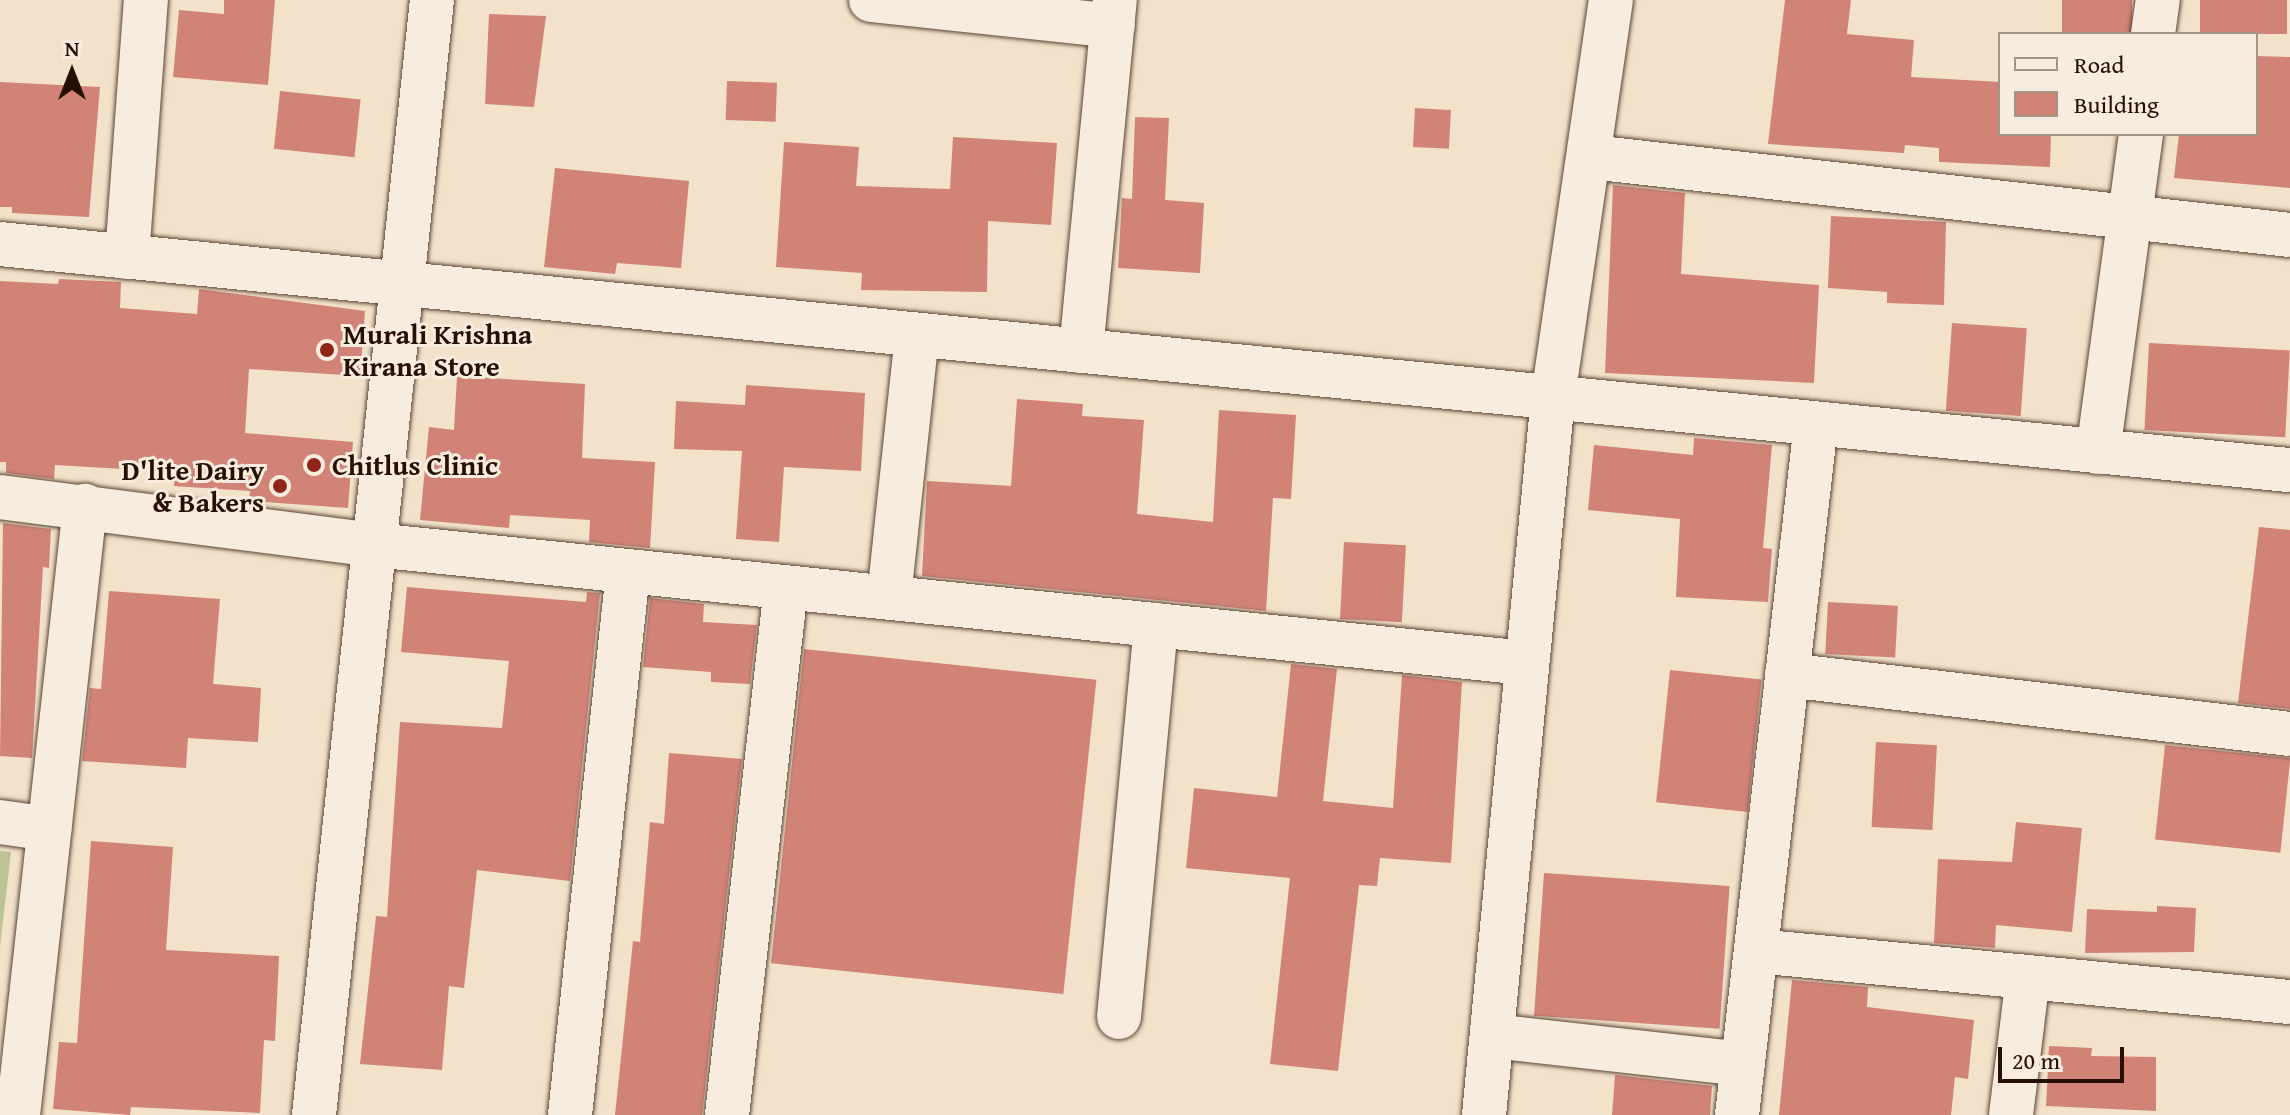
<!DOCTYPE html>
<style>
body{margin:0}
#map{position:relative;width:2290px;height:1115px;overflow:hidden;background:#f2e2ca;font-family:"Gentium Book Plus",serif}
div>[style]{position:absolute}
.green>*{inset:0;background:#bdc395}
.building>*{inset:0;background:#d18378;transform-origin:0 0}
.roads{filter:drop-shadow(0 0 2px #5a4433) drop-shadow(0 0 2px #5a4433)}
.street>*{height:44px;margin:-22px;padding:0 22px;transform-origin:22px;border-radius:22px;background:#f7ecdd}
.dots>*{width:22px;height:22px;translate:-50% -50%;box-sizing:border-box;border:4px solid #f7ecdd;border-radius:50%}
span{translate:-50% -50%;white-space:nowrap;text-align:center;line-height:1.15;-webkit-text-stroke:6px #f7ecdd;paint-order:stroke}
.poi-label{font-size:28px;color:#271001;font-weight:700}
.left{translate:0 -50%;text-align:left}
.right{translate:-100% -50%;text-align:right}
.legend{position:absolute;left:1998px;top:32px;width:260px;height:104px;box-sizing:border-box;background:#f7ecdd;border:2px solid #a49485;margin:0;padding:10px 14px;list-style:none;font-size:24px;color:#271001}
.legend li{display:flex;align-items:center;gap:16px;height:40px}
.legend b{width:40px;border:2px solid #a49485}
.north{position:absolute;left:32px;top:32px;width:80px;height:80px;-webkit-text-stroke:6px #f7ecdd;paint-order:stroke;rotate:0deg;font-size:22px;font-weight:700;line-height:32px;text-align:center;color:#271001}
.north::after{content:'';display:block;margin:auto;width:28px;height:36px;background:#271001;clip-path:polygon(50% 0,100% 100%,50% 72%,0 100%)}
.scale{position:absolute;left:1998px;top:1047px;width:126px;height:36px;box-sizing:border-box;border:4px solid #271001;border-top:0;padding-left:10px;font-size:24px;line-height:28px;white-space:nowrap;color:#271001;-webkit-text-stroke:6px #f7ecdd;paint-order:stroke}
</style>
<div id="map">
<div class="green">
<div style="clip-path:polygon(0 851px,11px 852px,0 947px)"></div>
</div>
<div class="building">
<div style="clip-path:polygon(224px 0,275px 0,268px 85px,173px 77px,179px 10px,224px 14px)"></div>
<div style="clip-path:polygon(1785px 0,1851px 0,1847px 34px,1914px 40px,1911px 77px,2000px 82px,2000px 134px,2051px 134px,2050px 167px,1939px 162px,1939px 148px,1905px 145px,1904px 153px,1768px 144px)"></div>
<div style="left:2062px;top:0;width:70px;height:34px"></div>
<div style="left:2200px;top:0;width:87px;height:34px"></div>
<div style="clip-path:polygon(489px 14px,546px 16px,534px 107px,485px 104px)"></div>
<div style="clip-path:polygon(2256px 56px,2290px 57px,2290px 188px,2174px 178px,2179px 134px,2256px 134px)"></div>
<div style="left:727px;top:81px;width:50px;height:39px;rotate:2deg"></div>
<div style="clip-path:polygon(0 82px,100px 87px,89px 217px,12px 213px,12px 207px,0 207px)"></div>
<div style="left:280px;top:91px;width:81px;height:58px;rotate:6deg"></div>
<div style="left:1415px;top:108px;width:36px;height:39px;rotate:3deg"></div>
<div style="clip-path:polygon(1135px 117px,1169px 118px,1165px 200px,1204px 203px,1200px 273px,1118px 268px,1122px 198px,1132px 199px)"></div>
<div style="clip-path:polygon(953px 137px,1057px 143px,1051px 225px,988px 221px,987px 292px,861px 290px,862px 273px,776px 267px,784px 142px,859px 147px,856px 186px,950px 189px)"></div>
<div style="clip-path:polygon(555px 168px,689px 181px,681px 268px,617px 263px,615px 274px,544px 267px)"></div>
<div style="clip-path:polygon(1613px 185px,1685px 193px,1681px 274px,1819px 285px,1814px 383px,1605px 373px)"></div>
<div style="clip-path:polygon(1831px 216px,1946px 222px,1944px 305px,1887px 303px,1887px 292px,1828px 288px)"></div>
<div style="clip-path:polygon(59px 279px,121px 282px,120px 308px,197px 314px,199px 289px,365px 311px,360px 376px,249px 369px,245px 433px,353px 442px,348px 508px,249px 501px,250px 491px,174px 486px,175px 472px,55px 465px,54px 479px,6px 473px,6px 462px,0 462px,0 281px,58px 284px)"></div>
<div style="left:1952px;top:323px;width:75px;height:88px;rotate:4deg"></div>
<div style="left:2149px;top:343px;width:141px;height:87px;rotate:3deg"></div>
<div style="clip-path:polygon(457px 376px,585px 384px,582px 458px,655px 462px,650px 548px,589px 542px,590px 520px,510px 515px,509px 528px,420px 520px,429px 427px,454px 430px)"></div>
<div style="clip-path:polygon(746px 385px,865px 393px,861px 471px,784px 467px,779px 542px,736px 539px,742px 451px,674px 449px,676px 401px,745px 405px)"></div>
<div style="clip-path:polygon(1017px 399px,1083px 404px,1082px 416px,1144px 420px,1137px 514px,1213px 522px,1219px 410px,1296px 415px,1291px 499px,1273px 498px,1266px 611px,922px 576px,927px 481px,1011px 486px)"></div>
<div style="clip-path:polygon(1694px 438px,1772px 445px,1763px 548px,1772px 549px,1768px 602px,1676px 597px,1680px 519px,1588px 510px,1594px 445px,1693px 455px)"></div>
<div style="clip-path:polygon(3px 523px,51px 529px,49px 568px,43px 567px,32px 758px,0 756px)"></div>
<div style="clip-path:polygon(2259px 527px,2290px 530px,2290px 709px,2238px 703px)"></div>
<div style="left:1344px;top:542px;width:62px;height:77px;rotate:3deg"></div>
<div style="clip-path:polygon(407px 587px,586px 602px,587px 592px,600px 593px,570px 881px,477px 870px,464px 988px,449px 986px,442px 1070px,360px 1064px,376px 916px,387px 917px,400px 722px,502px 728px,509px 661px,401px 652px)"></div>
<div style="clip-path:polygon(109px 591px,220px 599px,213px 684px,261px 688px,258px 742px,188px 738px,186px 768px,82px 761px,90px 688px,101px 689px)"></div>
<div style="clip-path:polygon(650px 598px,704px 604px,703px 622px,757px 625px,750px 684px,711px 682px,711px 672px,643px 667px)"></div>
<div style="left:1828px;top:602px;width:70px;height:52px;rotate:3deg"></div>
<div style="left:804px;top:649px;width:294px;height:316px;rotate:6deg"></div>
<div style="clip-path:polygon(1291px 664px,1337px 669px,1323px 801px,1393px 808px,1402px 675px,1462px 682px,1451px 863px,1380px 858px,1377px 886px,1359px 885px,1338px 1071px,1270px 1064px,1290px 878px,1186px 868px,1194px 788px,1277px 797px)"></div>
<div style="left:1670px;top:670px;width:92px;height:133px;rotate:6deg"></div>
<div style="left:1876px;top:742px;width:61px;height:85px;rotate:3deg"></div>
<div style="left:2165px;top:745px;width:126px;height:95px;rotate:6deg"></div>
<div style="clip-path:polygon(669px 753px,742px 759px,702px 1115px,615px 1115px,633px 941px,640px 942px,650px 822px,664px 824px)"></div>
<div style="clip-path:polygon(2016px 822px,2082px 828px,2072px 932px,1996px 925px,1995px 948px,1934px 943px,1938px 859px,2012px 862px)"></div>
<div style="clip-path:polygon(91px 841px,173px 847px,166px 950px,279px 956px,275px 1041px,264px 1040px,260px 1113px,131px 1107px,130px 1115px,53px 1109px,59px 1042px,77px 1043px)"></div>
<div style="left:1544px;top:873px;width:186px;height:143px;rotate:4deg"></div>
<div style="clip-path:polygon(2157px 906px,2196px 908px,2194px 952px,2085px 953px,2087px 909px,2157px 912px)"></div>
<div style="clip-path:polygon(1792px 980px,1868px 987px,1867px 1007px,1974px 1020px,1968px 1079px,1955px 1077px,1951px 1115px,1779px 1115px)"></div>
<div style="clip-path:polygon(2049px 1046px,2092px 1048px,2091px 1056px,2156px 1057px,2156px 1111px,2046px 1106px)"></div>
<div style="clip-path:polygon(1615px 1075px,1712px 1086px,1710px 1115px,1612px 1115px)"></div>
</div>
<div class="roads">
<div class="street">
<div style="left:871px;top:0;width:243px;rotate:6.1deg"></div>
<div style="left:2153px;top:34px;width:34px;rotate:-82deg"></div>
<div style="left:1591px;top:157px;width:703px;rotate:6.37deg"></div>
<div style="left:0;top:244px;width:2301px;rotate:5.64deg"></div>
<div style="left:127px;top:257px;width:258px;rotate:-85.8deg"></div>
<div style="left:1081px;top:351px;width:353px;rotate:-84.5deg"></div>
<div style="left:2098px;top:452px;width:321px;rotate:-82.3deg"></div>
<div style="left:0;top:497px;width:377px;rotate:7.3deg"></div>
<div style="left:374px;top:545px;width:1158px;rotate:5.85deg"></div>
<div style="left:889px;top:597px;width:263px;rotate:-83.9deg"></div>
<div style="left:1787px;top:675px;width:506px;rotate:6.69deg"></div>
<div style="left:0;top:822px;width:50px;rotate:8deg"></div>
<div style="left:1756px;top:951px;width:536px;rotate:5.46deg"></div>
<div style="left:1119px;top:1017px;width:394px;rotate:-84.6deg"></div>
<div style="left:1493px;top:1036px;width:251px;rotate:6.4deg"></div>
<div style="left:18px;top:1115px;width:613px;rotate:-83.72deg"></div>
<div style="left:314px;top:1115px;width:1121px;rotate:-83.96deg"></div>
<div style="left:570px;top:1115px;width:547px;rotate:-83.91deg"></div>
<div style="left:727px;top:1115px;width:531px;rotate:-83.62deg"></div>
<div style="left:1484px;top:1115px;width:721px;rotate:-84.51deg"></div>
<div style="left:1553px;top:397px;width:401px;rotate:-81.7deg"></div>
<div style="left:1737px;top:1115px;width:696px;rotate:-83.48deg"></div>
<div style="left:2011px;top:1115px;width:139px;rotate:-83deg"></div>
</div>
</div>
<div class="dots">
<div style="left:327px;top:350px;background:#8f2418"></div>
<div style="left:314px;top:465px;background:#8f2418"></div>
<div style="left:280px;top:486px;background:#8f2418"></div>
</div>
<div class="poi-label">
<span class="left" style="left:343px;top:350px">Murali Krishna<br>Kirana Store</span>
<span class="left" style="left:332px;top:465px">Chitlus Clinic</span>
<span class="right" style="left:264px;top:486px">D'lite Dairy<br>&amp; Bakers</span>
</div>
<ul class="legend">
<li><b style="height:10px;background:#f7ecdd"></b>Road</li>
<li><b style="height:22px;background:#d18378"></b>Building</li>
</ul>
<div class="north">N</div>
<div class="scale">20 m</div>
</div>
